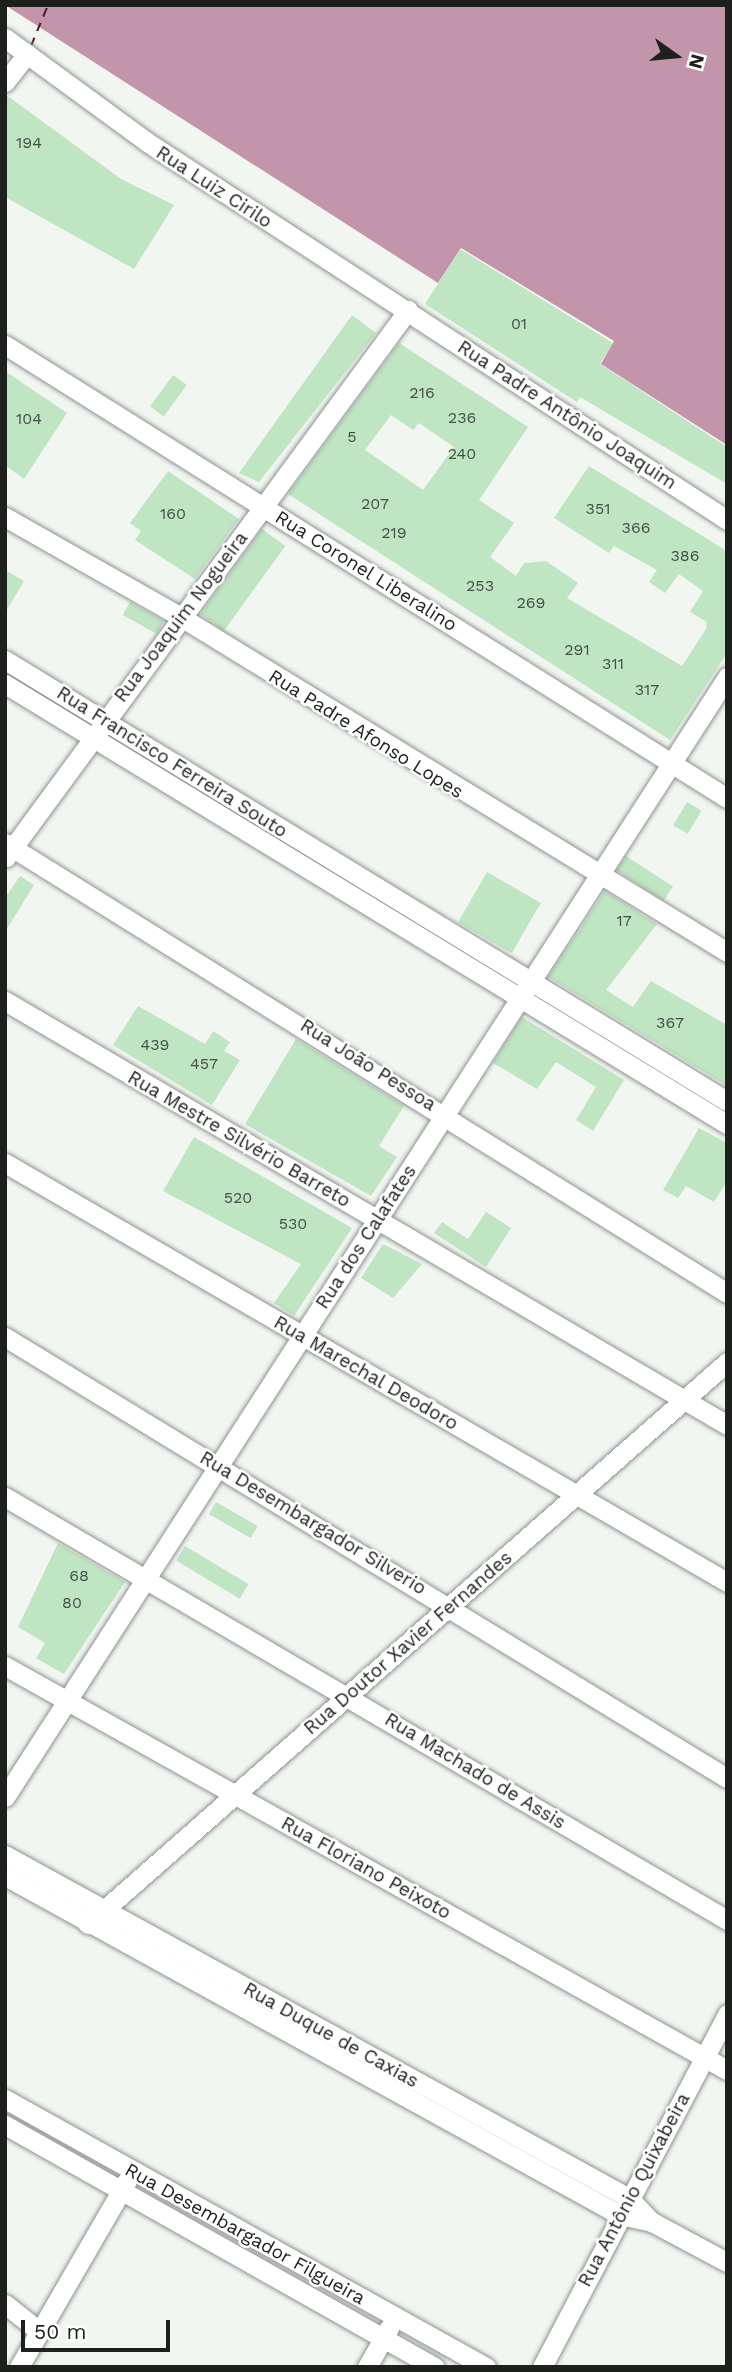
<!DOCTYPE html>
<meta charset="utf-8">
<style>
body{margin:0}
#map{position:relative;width:732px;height:2372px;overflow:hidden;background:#f1f6f1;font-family:"Work Sans",sans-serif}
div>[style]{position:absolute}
.water>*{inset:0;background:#c395ab}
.ferry>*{height:2px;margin-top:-1px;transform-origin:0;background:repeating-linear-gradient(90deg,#501838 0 9px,transparent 0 16px)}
.building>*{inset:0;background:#bfe5c2;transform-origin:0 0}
.roads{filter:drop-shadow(0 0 2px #8e938f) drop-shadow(0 0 2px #8e938f)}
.minor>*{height:19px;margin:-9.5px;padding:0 9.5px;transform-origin:9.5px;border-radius:9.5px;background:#fff}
span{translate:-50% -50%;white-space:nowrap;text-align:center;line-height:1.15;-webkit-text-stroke:5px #fff;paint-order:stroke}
.number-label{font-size:16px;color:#465147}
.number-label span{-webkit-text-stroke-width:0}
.street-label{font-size:19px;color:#1e201e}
.frame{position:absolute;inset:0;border:7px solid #1e201e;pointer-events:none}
.north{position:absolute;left:641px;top:21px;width:70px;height:70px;-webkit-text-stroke:5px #fff;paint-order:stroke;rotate:105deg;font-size:19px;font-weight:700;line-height:28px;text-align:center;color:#1e201e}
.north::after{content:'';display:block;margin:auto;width:24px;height:32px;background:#1e201e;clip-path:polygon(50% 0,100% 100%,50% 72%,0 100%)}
.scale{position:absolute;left:21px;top:2320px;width:149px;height:32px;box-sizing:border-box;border:4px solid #1e201e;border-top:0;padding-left:9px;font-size:21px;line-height:24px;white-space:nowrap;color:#1e201e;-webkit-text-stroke:5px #fff;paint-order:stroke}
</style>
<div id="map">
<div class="water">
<div style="clip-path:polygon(5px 5px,727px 5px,727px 445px,601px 364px,614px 341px,461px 248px,438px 283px)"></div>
</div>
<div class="ferry">
<div style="left:31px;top:46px;width:44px;rotate:-67.5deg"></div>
</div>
<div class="building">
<div style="clip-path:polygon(5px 94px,121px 179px,174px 205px,134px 269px,5px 197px)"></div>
<div style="clip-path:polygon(460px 249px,613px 343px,600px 364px,727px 447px,727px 484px,580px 397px,577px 402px,425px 304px)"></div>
<div style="clip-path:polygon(352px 315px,376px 333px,259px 482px,239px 473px)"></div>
<div style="clip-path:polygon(evenodd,399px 343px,528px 427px,479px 500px,514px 523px,490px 557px,516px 576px,524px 563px,546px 561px,578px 583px,567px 598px,682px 666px,706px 629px,707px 622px,690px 612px,703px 591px,679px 574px,665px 593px,649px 582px,657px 570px,614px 546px,609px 553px,554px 518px,589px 466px,727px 551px,727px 653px,670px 740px,288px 494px,399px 343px,391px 415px,413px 430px,419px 423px,454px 447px,423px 490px,365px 450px,391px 415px)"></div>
<div style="clip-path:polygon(5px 371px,67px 413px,24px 479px,5px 465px)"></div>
<div style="left:173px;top:375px;width:17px;height:39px;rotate:36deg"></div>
<div style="clip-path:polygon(168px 471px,239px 519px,195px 579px,135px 540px,141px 531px,130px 523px)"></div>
<div style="left:262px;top:529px;width:29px;height:105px;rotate:36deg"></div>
<div style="clip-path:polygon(5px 570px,24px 581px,5px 613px)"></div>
<div style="left:130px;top:602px;width:39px;height:15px;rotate:29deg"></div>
<div style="left:687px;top:802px;width:17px;height:27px;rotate:31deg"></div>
<div style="left:626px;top:856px;width:56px;height:17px;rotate:33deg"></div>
<div style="left:487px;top:872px;width:62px;height:58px;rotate:30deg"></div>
<div style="clip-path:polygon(20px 876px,34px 885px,5px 932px,5px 898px)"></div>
<div style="clip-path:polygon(605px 891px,657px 924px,606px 990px,633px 1007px,651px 981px,727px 1025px,727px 1086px,548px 977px)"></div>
<div style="clip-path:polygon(138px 1006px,205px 1044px,213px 1031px,230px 1042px,224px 1051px,240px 1060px,212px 1105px,113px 1045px)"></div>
<div style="clip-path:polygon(522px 1017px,624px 1080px,593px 1131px,576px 1120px,596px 1087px,556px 1062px,537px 1089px,493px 1063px)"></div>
<div style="clip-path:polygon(296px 1039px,404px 1106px,379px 1146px,397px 1157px,371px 1196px,245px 1124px)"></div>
<div style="clip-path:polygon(699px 1128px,727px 1143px,727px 1181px,714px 1202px,686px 1186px,678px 1198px,663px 1190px)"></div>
<div style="clip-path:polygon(194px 1137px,352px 1228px,294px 1316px,274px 1303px,301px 1264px,163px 1191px)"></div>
<div style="clip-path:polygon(486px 1212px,511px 1228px,486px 1267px,434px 1233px,442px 1222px,468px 1239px)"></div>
<div style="clip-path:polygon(383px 1244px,422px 1264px,393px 1298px,361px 1278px)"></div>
<div style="left:216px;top:1502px;width:48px;height:14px;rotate:30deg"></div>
<div style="clip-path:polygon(58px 1543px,125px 1582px,64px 1674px,36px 1658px,45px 1643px,18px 1627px)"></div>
<div style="left:185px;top:1546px;width:74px;height:17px;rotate:31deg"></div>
</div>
<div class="roads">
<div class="minor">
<div style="left:5px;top:38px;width:176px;rotate:36.2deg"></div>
<div style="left:147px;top:142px;width:692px;rotate:33.09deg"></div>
<div style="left:5px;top:82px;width:36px;rotate:-52deg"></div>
<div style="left:5px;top:345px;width:852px;rotate:32.11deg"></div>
<div style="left:5px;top:517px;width:202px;rotate:29.6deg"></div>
<div style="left:181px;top:617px;width:641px;rotate:31.53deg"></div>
<div style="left:5px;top:660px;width:846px;rotate:31.42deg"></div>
<div style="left:5px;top:684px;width:846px;rotate:31.36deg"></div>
<div style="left:5px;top:843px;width:851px;rotate:31.93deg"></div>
<div style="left:6px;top:857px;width:679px;rotate:-53.69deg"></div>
<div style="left:5px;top:1001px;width:837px;rotate:30.42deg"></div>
<div style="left:5px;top:1163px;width:835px;rotate:30.13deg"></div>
<div style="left:5px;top:1337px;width:846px;rotate:31.42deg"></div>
<div style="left:5px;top:1497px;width:837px;rotate:30.36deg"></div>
<div style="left:5px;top:1666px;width:827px;rotate:29.23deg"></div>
<div style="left:5px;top:1797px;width:1333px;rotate:-57.19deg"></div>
<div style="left:5px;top:1855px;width:712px;rotate:28.8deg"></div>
<div style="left:629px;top:2198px;width:33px;rotate:47deg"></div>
<div style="left:5px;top:1876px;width:702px;rotate:28.86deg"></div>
<div style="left:620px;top:2215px;width:33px;rotate:12deg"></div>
<div style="left:652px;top:2222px;width:85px;rotate:28.1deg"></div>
<div style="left:88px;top:1924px;width:851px;rotate:-41.33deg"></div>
<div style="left:5px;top:2099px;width:551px;rotate:29.13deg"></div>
<div style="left:5px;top:2125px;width:493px;rotate:29.4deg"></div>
<div style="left:5px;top:2304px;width:43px;rotate:38.5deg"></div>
<div style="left:19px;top:2367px;width:215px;rotate:-59.9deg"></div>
<div style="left:367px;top:2367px;width:45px;rotate:-60.6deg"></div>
<div style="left:542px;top:2367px;width:399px;rotate:-62.3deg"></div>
</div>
</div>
<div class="number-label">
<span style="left:29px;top:143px">194</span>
<span style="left:519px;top:324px">01</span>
<span style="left:422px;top:393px">216</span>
<span style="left:462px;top:418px">236</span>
<span style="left:29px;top:419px">104</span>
<span style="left:352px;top:437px">5</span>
<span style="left:462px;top:454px">240</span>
<span style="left:375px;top:504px">207</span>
<span style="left:598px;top:509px">351</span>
<span style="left:173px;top:514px">160</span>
<span style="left:636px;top:528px">366</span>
<span style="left:394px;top:533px">219</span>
<span style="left:685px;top:556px">386</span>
<span style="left:480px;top:586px">253</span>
<span style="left:531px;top:603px">269</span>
<span style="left:577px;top:650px">291</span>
<span style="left:613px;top:664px">311</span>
<span style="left:647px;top:690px">317</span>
<span style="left:624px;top:921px">17</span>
<span style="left:670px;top:1023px">367</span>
<span style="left:155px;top:1045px">439</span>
<span style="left:204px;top:1064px">457</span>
<span style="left:238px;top:1198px">520</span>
<span style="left:293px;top:1224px">530</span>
<span style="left:79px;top:1576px">68</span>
<span style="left:72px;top:1603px">80</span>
</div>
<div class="street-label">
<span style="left:214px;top:187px;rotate:33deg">Rua Luiz Cirilo</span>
<span style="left:567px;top:415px;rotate:33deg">Rua Padre Antônio Joaquim</span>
<span style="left:366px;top:571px;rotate:32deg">Rua Coronel Liberalino</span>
<span style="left:181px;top:617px;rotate:-53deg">Rua Joaquim Nogueira</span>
<span style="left:366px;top:734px;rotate:32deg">Rua Padre Afonso Lopes</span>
<span style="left:172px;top:762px;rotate:32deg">Rua Francisco Ferreira Souto</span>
<span style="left:368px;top:1065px;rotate:32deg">Rua João Pessoa</span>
<span style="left:239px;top:1139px;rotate:30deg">Rua Mestre Silvério Barreto</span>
<span style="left:366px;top:1237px;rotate:-57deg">Rua dos Calafates</span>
<span style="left:366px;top:1373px;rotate:30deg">Rua Marechal Deodoro</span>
<span style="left:313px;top:1523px;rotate:31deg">Rua Desembargador Silverio</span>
<span style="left:408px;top:1643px;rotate:-41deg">Rua Doutor Xavier Fernandes</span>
<span style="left:475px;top:1771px;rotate:31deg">Rua Machado de Assis</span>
<span style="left:366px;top:1868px;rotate:29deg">Rua Floriano Peixoto</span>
<span style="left:331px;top:2035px;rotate:29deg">Rua Duque de Caxias</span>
<span style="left:634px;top:2190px;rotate:-62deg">Rua Antônio Quixabeira</span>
<span style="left:245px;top:2234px;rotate:29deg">Rua Desembargador Filgueira</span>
</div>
<div class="frame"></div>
<div class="north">N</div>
<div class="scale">50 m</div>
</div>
